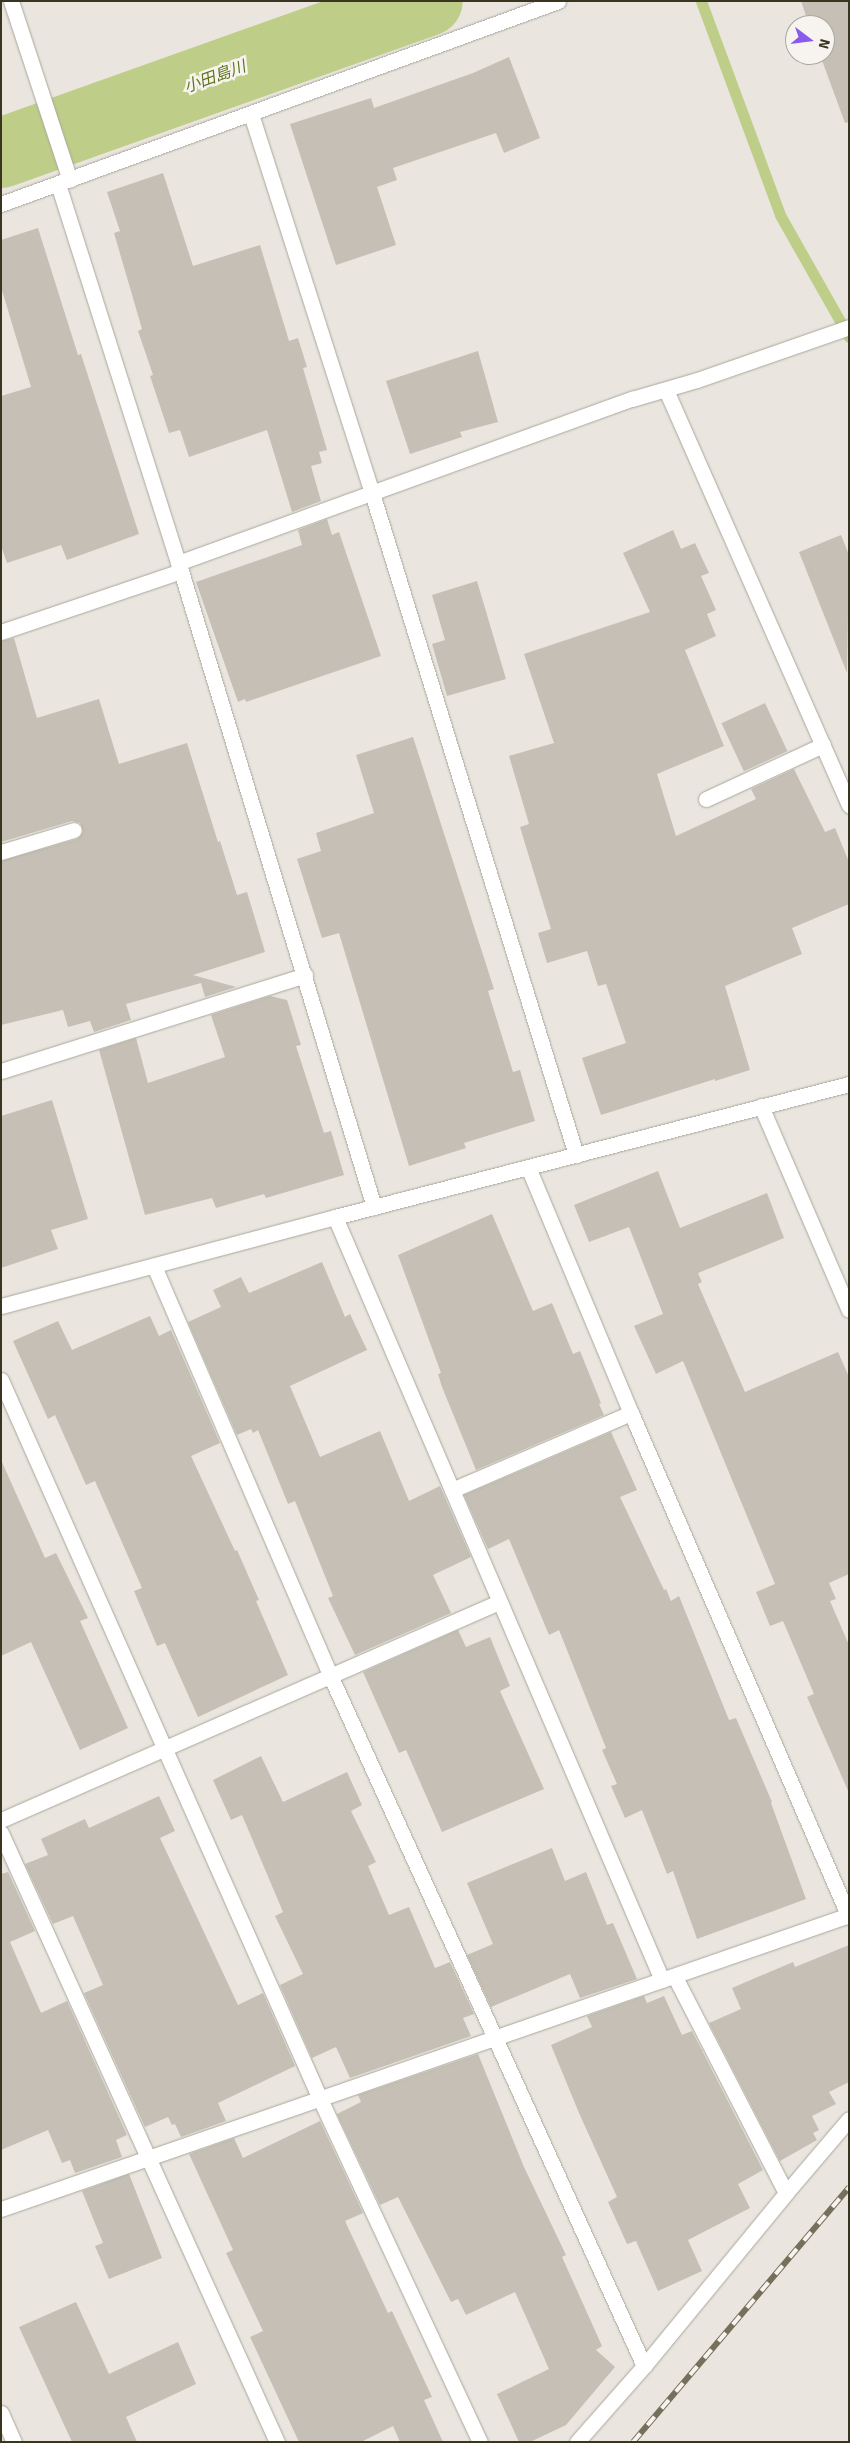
<!DOCTYPE html>
<meta charset="utf-8">
<style>
body{margin:0}
#map{position:relative;width:850px;height:2443px;overflow:hidden;background:#eae6df;font-family:Signika,"Noto Sans JP",sans-serif}
div>[style]{position:absolute}
.stream>*{height:11px;margin:-5.5px;padding:0 5.5px;transform-origin:5.5px;border-radius:5.5px;background:#bece88}
.river>*{height:70px;margin:-35px;padding:0 35px;transform-origin:35px;border-radius:35px;background:#bece88}
.building>*{inset:0;background:#c5bfb5;transform-origin:0 0}
.roads{filter:drop-shadow(0 0 1px #aba69b) drop-shadow(0 0 1px #aba69b)}
.minor>*{height:15px;margin:-7.5px;padding:0 7.5px;transform-origin:7.5px;border-radius:7.5px;background:#fff}
.rail>*{height:5.5px;margin-top:-2.75px;transform-origin:0;background:repeating-linear-gradient(90deg,#f7f4f0 0 11px,#75705b 0 22px);box-sizing:border-box;border-block:1px solid #75705b}
span{translate:-50% -50%;white-space:nowrap;text-align:center;line-height:1.15;-webkit-text-stroke:5px #f7f4f0;paint-order:stroke}
.water-label{font-size:16px;color:#5e731d;font-style:italic}
.frame{position:absolute;inset:0;border:2px solid #3a3521;pointer-events:none}
.north{position:absolute;left:785px;top:15px;width:50px;height:50px;box-sizing:border-box;background:#f7f4f0;border:1px solid #aba89d;border-radius:50%;rotate:105deg;font-size:14px;font-weight:700;line-height:20px;text-align:center;color:#3a3521}
.north::after{content:'';display:block;margin:auto;width:18px;height:22px;background:#8a5aed;clip-path:polygon(50% 0,100% 100%,50% 72%,0 100%)}
</style>
<div id="map">
<div class="stream">
<div style="left:701px;top:1px;width:228px;rotate:69.7deg"></div>
<div style="left:780px;top:215px;width:140px;rotate:60.5deg"></div>
</div>
<div class="river">
<div style="left:1px;top:153px;width:453px;rotate:-19.6deg"></div>
</div>
<div class="building">
<div style="clip-path:polygon(801px 1px,849px 1px,849px 122px,845px 123px,820px 55px,825px 55px,825px 25px,809px 25px)"></div>
<div style="clip-path:polygon(509px 57px,540px 138px,504px 153px,496px 133px,393px 168px,397px 180px,377px 187px,396px 245px,336px 265px,290px 124px,371px 98px,374px 108px,473px 73px)"></div>
<div style="clip-path:polygon(163px 173px,193px 266px,260px 245px,289px 341px,298px 338px,307px 367px,303px 368px,327px 450px,319px 452px,322px 463px,311px 466px,321px 501px,292px 512px,267px 430px,189px 457px,180px 430px,169px 433px,150px 376px,153px 375px,138px 331px,142px 329px,114px 233px,120px 231px,107px 192px)"></div>
<div style="clip-path:polygon(38px 228px,78px 355px,81px 354px,139px 534px,67px 560px,61px 545px,7px 563px,1px 546px,1px 396px,31px 387px,1px 287px,1px 240px)"></div>
<div style="clip-path:polygon(478px 351px,498px 422px,460px 432px,462px 437px,410px 454px,386px 381px)"></div>
<div style="clip-path:polygon(327px 519px,332px 535px,339px 532px,381px 656px,246px 702px,245px 699px,238px 702px,196px 582px,302px 545px,298px 530px)"></div>
<div style="clip-path:polygon(673px 530px,681px 549px,695px 543px,709px 573px,701px 576px,716px 610px,707px 614px,716px 636px,685px 650px,724px 746px,657px 774px,676px 836px,756px 799px,751px 789px,794px 769px,825px 832px,835px 828px,849px 862px,849px 904px,792px 928px,802px 954px,725px 986px,750px 1070px,715px 1081px,715px 1079px,601px 1115px,582px 1058px,626px 1043px,606px 984px,598px 986px,587px 951px,547px 963px,538px 933px,551px 929px,520px 827px,529px 824px,509px 756px,554px 743px,524px 654px,650px 612px,623px 553px)"></div>
<div style="clip-path:polygon(841px 535px,849px 555px,847px 673px,799px 552px)"></div>
<div style="clip-path:polygon(477px 581px,506px 679px,447px 696px,432px 644px,445px 640px,432px 595px)"></div>
<div style="clip-path:polygon(14px 638px,37px 718px,99px 699px,119px 764px,187px 743px,218px 842px,220px 841px,237px 895px,247px 892px,265px 952px,193px 975px,236px 987px,205px 997px,201px 983px,126px 1004px,131px 1020px,94px 1032px,90px 1021px,68px 1027px,63px 1010px,1px 1025px,1px 861px,77px 839px,83px 832px,80px 823px,72px 821px,1px 842px,1px 641px)"></div>
<div style="left:765px;top:703px;width:53px;height:48px;rotate:65deg"></div>
<div style="clip-path:polygon(413px 737px,494px 989px,488px 991px,513px 1072px,520px 1070px,535px 1121px,464px 1143px,466px 1148px,409px 1166px,339px 933px,322px 938px,297px 859px,321px 851px,316px 833px,374px 813px,356px 755px)"></div>
<div style="clip-path:polygon(270px 996px,287px 1000px,301px 1045px,296px 1046px,324px 1133px,331px 1131px,344px 1175px,266px 1198px,264px 1194px,216px 1208px,212px 1198px,145px 1215px,99px 1050px,136px 1038px,148px 1083px,225px 1057px,211px 1015px)"></div>
<div style="clip-path:polygon(52px 1100px,88px 1219px,51px 1230px,58px 1249px,1px 1268px,1px 1116px)"></div>
<div style="clip-path:polygon(658px 1171px,680px 1228px,767px 1193px,784px 1238px,698px 1273px,702px 1282px,698px 1284px,745px 1392px,838px 1352px,849px 1377px,849px 1574px,829px 1583px,836px 1599px,830px 1601px,849px 1645px,849px 1793px,807px 1697px,814px 1694px,783px 1621px,770px 1626px,756px 1592px,775px 1584px,683px 1361px,656px 1374px,634px 1326px,663px 1314px,629px 1227px,589px 1242px,574px 1205px)"></div>
<div style="clip-path:polygon(492px 1214px,533px 1311px,552px 1303px,573px 1354px,580px 1351px,601px 1403px,599px 1404px,604px 1415px,476px 1470px,442px 1387px,438px 1374px,441px 1373px,398px 1255px)"></div>
<div style="clip-path:polygon(322px 1262px,345px 1317px,350px 1314px,367px 1350px,290px 1386px,320px 1457px,380px 1431px,409px 1501px,440px 1486px,471px 1557px,433px 1575px,451px 1613px,355px 1655px,328px 1598px,333px 1596px,295px 1501px,288px 1504px,258px 1430px,253px 1433px,251px 1429px,237px 1435px,188px 1322px,221px 1307px,213px 1290px,241px 1277px,249px 1293px)"></div>
<div style="clip-path:polygon(150px 1316px,159px 1336px,171px 1330px,220px 1443px,191px 1456px,235px 1551px,237px 1550px,259px 1600px,256px 1601px,288px 1675px,198px 1717px,165px 1643px,157px 1646px,134px 1591px,142px 1588px,95px 1481px,86px 1485px,55px 1415px,48px 1419px,13px 1341px,58px 1321px,72px 1350px)"></div>
<div style="clip-path:polygon(611px 1432px,637px 1490px,620px 1497px,664px 1590px,666px 1589px,671px 1601px,679px 1596px,729px 1720px,736px 1718px,772px 1802px,771px 1803px,806px 1899px,697px 1939px,673px 1871px,667px 1874px,642px 1810px,625px 1818px,611px 1786px,617px 1784px,602px 1750px,606px 1748px,559px 1630px,549px 1635px,509px 1539px,488px 1549px,464px 1495px)"></div>
<div style="clip-path:polygon(1px 1460px,45px 1558px,56px 1553px,88px 1618px,80px 1621px,128px 1728px,80px 1750px,31px 1642px,1px 1656px)"></div>
<div style="clip-path:polygon(458px 1630px,466px 1647px,490px 1637px,510px 1686px,500px 1691px,544px 1789px,442px 1832px,406px 1750px,399px 1753px,363px 1672px)"></div>
<div style="clip-path:polygon(261px 1756px,283px 1802px,347px 1772px,362px 1805px,351px 1811px,376px 1862px,368px 1866px,389px 1915px,409px 1907px,435px 1968px,450px 1962px,474px 2014px,463px 2018px,471px 2036px,350px 2078px,336px 2047px,312px 2058px,280px 1985px,303px 1974px,275px 1916px,283px 1912px,242px 1815px,231px 1820px,213px 1780px)"></div>
<div style="clip-path:polygon(159px 1796px,175px 1831px,160px 1838px,238px 2005px,263px 1993px,295px 2066px,218px 2103px,226px 2121px,181px 2137px,175px 2124px,172px 2125px,168px 2117px,145px 2127px,84px 1993px,103px 1985px,73px 1916px,53px 1924px,25px 1864px,48px 1855px,41px 1839px,85px 1819px,89px 1828px)"></div>
<div style="clip-path:polygon(552px 1848px,565px 1881px,586px 1872px,607px 1925px,613px 1923px,637px 1979px,580px 1998px,570px 1974px,491px 2007px,467px 1955px,493px 1944px,467px 1883px)"></div>
<div style="clip-path:polygon(8px 1872px,35px 1931px,10px 1942px,41px 2013px,67px 2001px,127px 2135px,116px 2140px,122px 2157px,75px 2173px,70px 2160px,62px 2163px,48px 2130px,1px 2150px,1px 1874px)"></div>
<div style="clip-path:polygon(849px 1945px,849px 2082px,829px 2092px,836px 2104px,812px 2116px,819px 2130px,813px 2133px,817px 2140px,780px 2161px,709px 2023px,741px 2009px,732px 1988px,793px 1962px,795px 1967px)"></div>
<div style="clip-path:polygon(644px 1996px,647px 2003px,664px 1996px,682px 2035px,692px 2031px,763px 2170px,738px 2184px,750px 2208px,688px 2240px,702px 2271px,658px 2291px,636px 2241px,627px 2244px,608px 2202px,617px 2197px,579px 2113px,551px 2045px,592px 2027px,587px 2016px)"></div>
<div style="clip-path:polygon(478px 2054px,524px 2167px,566px 2255px,562px 2257px,602px 2346px,596px 2350px,615px 2367px,566px 2425px,530px 2442px,519px 2442px,497px 2394px,549px 2369px,515px 2292px,466px 2315px,458px 2299px,451px 2302px,398px 2197px,380px 2205px,337px 2114px,361px 2102px,358px 2095px)"></div>
<div style="clip-path:polygon(320px 2121px,363px 2213px,345px 2221px,388px 2313px,392px 2311px,432px 2397px,424px 2400px,443px 2442px,400px 2442px,393px 2426px,361px 2442px,299px 2442px,250px 2337px,263px 2331px,226px 2253px,233px 2250px,189px 2154px,234px 2138px,243px 2158px)"></div>
<div style="clip-path:polygon(129px 2174px,162px 2258px,109px 2279px,95px 2246px,103px 2243px,82px 2191px)"></div>
<div style="clip-path:polygon(76px 2302px,109px 2374px,178px 2342px,196px 2384px,126px 2417px,137px 2442px,72px 2442px,19px 2327px)"></div>
</div>
<div class="roads">
<div class="minor">
<div style="left:11px;top:1px;width:188px;rotate:71.8deg"></div>
<div style="left:251px;top:114px;width:398px;rotate:72.3deg"></div>
<div style="left:372px;top:493px;width:693px;rotate:72.87deg"></div>
<div style="left:58px;top:184px;width:406px;rotate:72.4deg"></div>
<div style="left:181px;top:571px;width:665px;rotate:73.12deg"></div>
<div style="left:1px;top:204px;width:593px;rotate:-20.02deg"></div>
<div style="left:666px;top:390px;width:454px;rotate:66.2deg"></div>
<div style="left:178px;top:563px;width:483px;rotate:-19.9deg"></div>
<div style="left:632px;top:399px;width:68px;rotate:-16.3deg"></div>
<div style="left:697px;top:380px;width:161px;rotate:-19.2deg"></div>
<div style="left:1px;top:632px;width:190px;rotate:-18.7deg"></div>
<div style="left:706px;top:799px;width:129px;rotate:-24.8deg"></div>
<div style="left:1px;top:852px;width:76px;rotate:-16.8deg"></div>
<div style="left:1px;top:1071px;width:319px;rotate:-17.5deg"></div>
<div style="left:761px;top:1106px;width:222px;rotate:66.7deg"></div>
<div style="left:528px;top:1167px;width:267px;rotate:67.3deg"></div>
<div style="left:631px;top:1413px;width:549px;rotate:66.61deg"></div>
<div style="left:335px;top:1217px;width:830px;rotate:66.8deg"></div>
<div style="left:154px;top:1266px;width:445px;rotate:66.7deg"></div>
<div style="left:330px;top:1675px;width:759px;rotate:65.56deg"></div>
<div style="left:1px;top:1306px;width:346px;rotate:-14.9deg"></div>
<div style="left:335px;top:1217px;width:531px;rotate:-14.51deg"></div>
<div style="left:1px;top:1380px;width:787px;rotate:66.07deg"></div>
<div style="left:320px;top:2099px;width:378px;rotate:65deg"></div>
<div style="left:452px;top:1490px;width:195px;rotate:-23.3deg"></div>
<div style="left:1px;top:1820px;width:544px;rotate:-23.64deg"></div>
<div style="left:1px;top:1833px;width:669px;rotate:65.62deg"></div>
<div style="left:786px;top:2193px;width:97px;rotate:-49.6deg"></div>
<div style="left:1px;top:2209px;width:898px;rotate:-19.12deg"></div>
<div style="left:1px;top:2413px;width:32px;rotate:66deg"></div>
<div style="left:577px;top:2442px;width:101px;rotate:-48.6deg"></div>
<div style="left:644px;top:2366px;width:224px;rotate:-50.6deg"></div>
<div style="left:786px;top:2193px;width:243px;rotate:-117.2deg"></div>
</div>
</div>
<div class="rail">
<div style="left:633px;top:2442px;width:334px;rotate:-49.7deg"></div>
</div>
<div class="water-label">
<span style="left:215px;top:77px;rotate:-20deg">小田島川</span>
</div>
<div class="frame"></div>
<div class="north">N</div>
</div>
